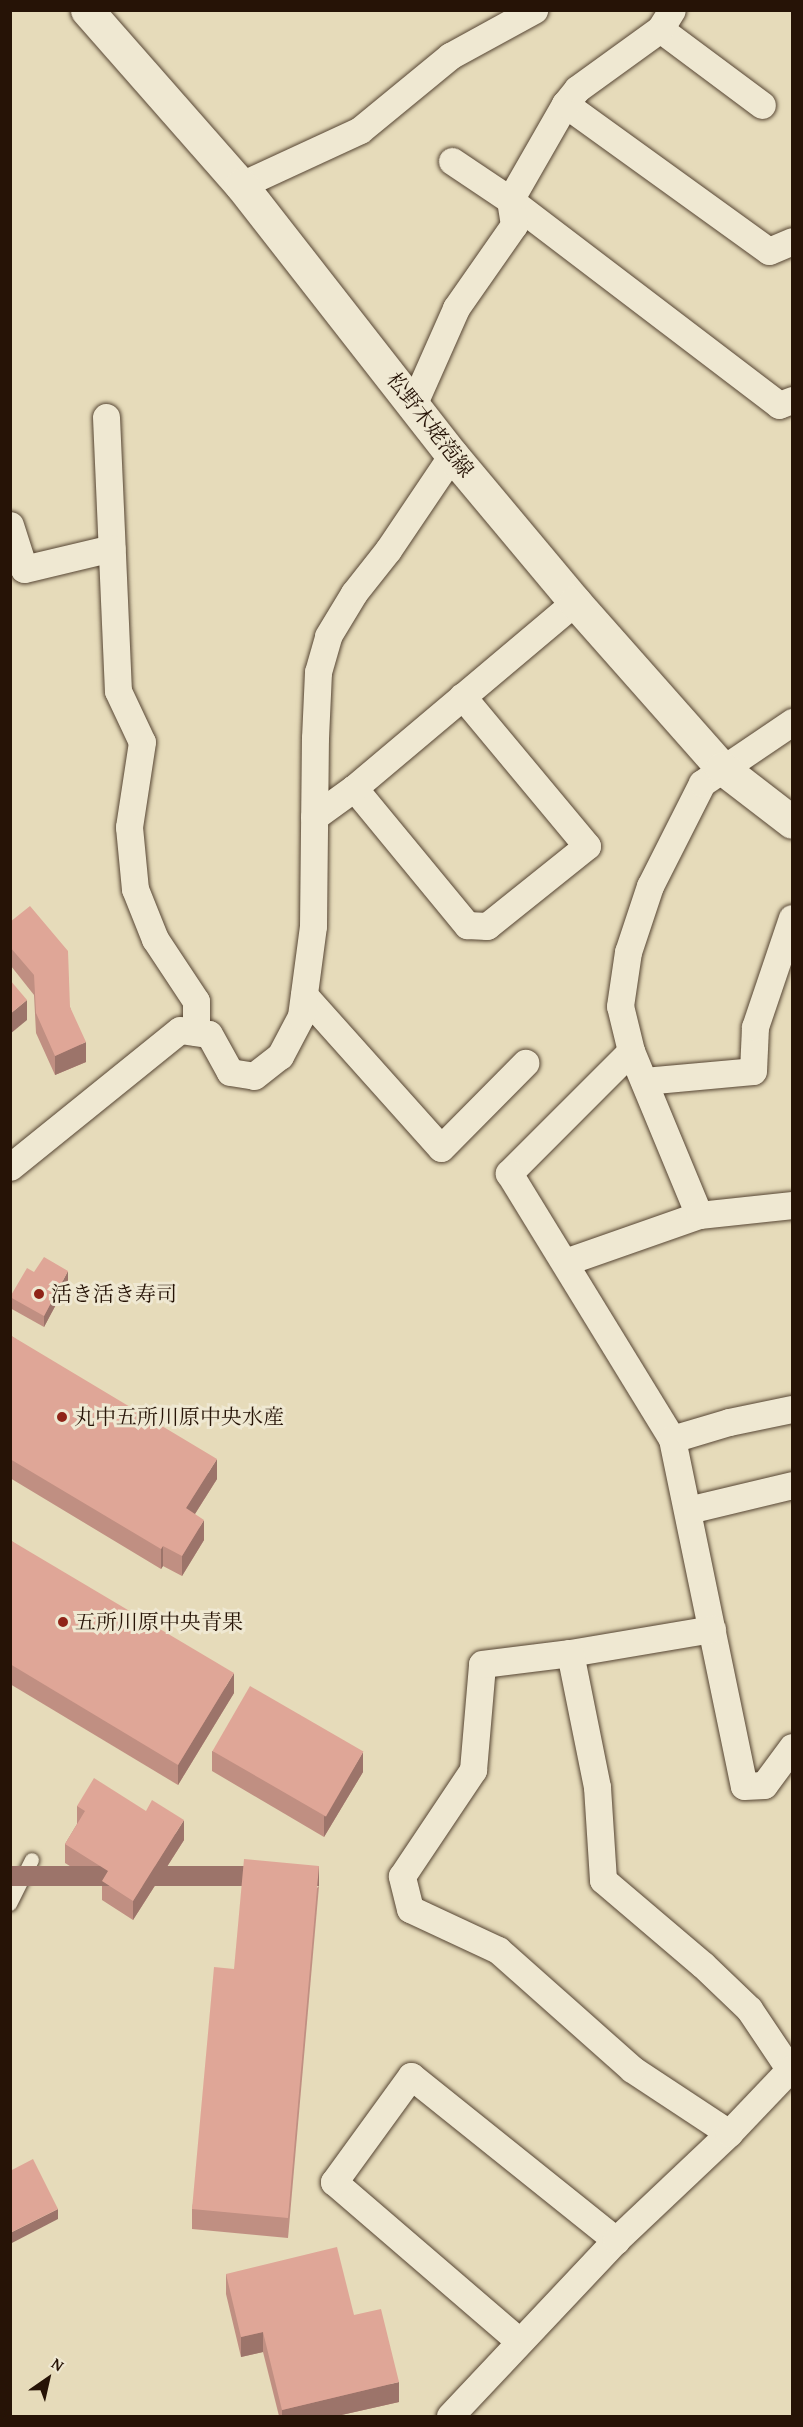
<!DOCTYPE html>
<meta charset="utf-8">
<style>
body{margin:0}
#map{position:relative;width:803px;height:2427px;overflow:hidden;background:#e6dbba;font-family:"Gentium Book Plus","Noto Serif JP",serif}
div>[style]{position:absolute}
.roads{filter:drop-shadow(0 0 2px #564533) drop-shadow(0 0 2px #564533)}
.service>*{height:14px;margin:-7px;padding:0 7px;transform-origin:7px;border-radius:7px;background:#efe8d2}
.minor>*{height:27px;margin:-13.5px;padding:0 13.5px;transform-origin:13.5px;border-radius:13.5px;background:#efe8d2}
.secondary>*{height:33px;margin:-16.5px;padding:0 16.5px;transform-origin:16.5px;border-radius:16.5px;background:#efe8d2}
.wall>*{inset:0;background:#c08f82}
.shaded-wall>*{inset:0;background:#9c746a;transform-origin:0 0}
.building>*{inset:0;background:#dfa697;transform-origin:0 0}
.dots>*{width:16px;height:16px;translate:-50% -50%;box-sizing:border-box;border:3px solid #efe8d2;border-radius:50%}
span{translate:-50% -50%;white-space:nowrap;text-align:center;line-height:1.15;-webkit-text-stroke:6px #efe8d2;paint-order:stroke}
.street-label{font-size:21px;color:#261306}
.poi-label{font-size:21px;color:#261306}
.left{translate:0 -50%;text-align:left}
.frame{position:absolute;inset:0;border:12px solid #261306;pointer-events:none}
.north{position:absolute;left:18px;top:2349px;width:60px;height:60px;-webkit-text-stroke:4px #efe8d2;paint-order:stroke;rotate:34deg;font-size:16px;font-weight:700;line-height:24px;text-align:center;color:#261306}
.north::after{content:'';display:block;margin:auto;width:21px;height:27px;background:#261306;clip-path:polygon(50% 0,100% 100%,50% 72%,0 100%)}
</style>
<div id="map">
<div class="roads">
<div class="service">
<div style="left:10px;top:1904px;width:49px;rotate:-63.4deg"></div>
</div>
<div class="minor">
<div style="left:660px;top:29px;width:127px;rotate:36.7deg"></div>
<div style="left:565px;top:104px;width:251px;rotate:35.8deg"></div>
<div style="left:769px;top:251px;width:25px;rotate:-23deg"></div>
<div style="left:452px;top:161px;width:70px;rotate:33.9deg"></div>
<div style="left:510px;top:200px;width:338px;rotate:37.3deg"></div>
<div style="left:779px;top:405px;width:14px;rotate:-21deg"></div>
<div style="left:241px;top:185px;width:131px;rotate:-24.8deg"></div>
<div style="left:360px;top:130px;width:117px;rotate:-39.4deg"></div>
<div style="left:450px;top:56px;width:96px;rotate:-28.7deg"></div>
<div style="left:414px;top:403px;width:104px;rotate:-66.1deg"></div>
<div style="left:456px;top:308px;width:101px;rotate:-55.1deg"></div>
<div style="left:514px;top:225px;width:25px;rotate:-99deg"></div>
<div style="left:510px;top:200px;width:111px;rotate:-60.2deg"></div>
<div style="left:565px;top:104px;width:19px;rotate:-51deg"></div>
<div style="left:577px;top:89px;width:102px;rotate:-35.9deg"></div>
<div style="left:660px;top:29px;width:22px;rotate:-58deg"></div>
<div style="left:106px;top:417px;width:274px;rotate:87.5deg"></div>
<div style="left:118px;top:691px;width:56px;rotate:64.8deg"></div>
<div style="left:142px;top:742px;width:86px;rotate:98.7deg"></div>
<div style="left:129px;top:827px;width:62px;rotate:84.5deg"></div>
<div style="left:135px;top:889px;width:54px;rotate:68.2deg"></div>
<div style="left:155px;top:939px;width:74px;rotate:56.5deg"></div>
<div style="left:196px;top:1001px;width:31px;rotate:90deg"></div>
<div style="left:10px;top:525px;width:46px;rotate:72.3deg"></div>
<div style="left:24px;top:569px;width:90px;rotate:-13.4deg"></div>
<div style="left:354px;top:788px;width:178px;rotate:50.5deg"></div>
<div style="left:467px;top:925px;width:20px;rotate:3deg"></div>
<div style="left:487px;top:926px;width:128px;rotate:-38.7deg"></div>
<div style="left:587px;top:846px;width:195px;rotate:-129.8deg"></div>
<div style="left:314px;top:817px;width:49px;rotate:-35.9deg"></div>
<div style="left:354px;top:788px;width:289px;rotate:-40.1deg"></div>
<div style="left:304px;top:995px;width:205px;rotate:48.2deg"></div>
<div style="left:441px;top:1148px;width:120px;rotate:-45.3deg"></div>
<div style="left:631px;top:1051px;width:173px;rotate:135deg"></div>
<div style="left:509px;top:1173px;width:312px;rotate:58.5deg"></div>
<div style="left:672px;top:1439px;width:354px;rotate:78.3deg"></div>
<div style="left:744px;top:1786px;width:20px;rotate:-3deg"></div>
<div style="left:764px;top:1785px;width:47px;rotate:-53.6deg"></div>
<div style="left:644px;top:1081px;width:109px;rotate:-5.2deg"></div>
<div style="left:753px;top:1071px;width:44px;rotate:-87.4deg"></div>
<div style="left:755px;top:1027px;width:115px;rotate:-71.3deg"></div>
<div style="left:10px;top:1167px;width:218px;rotate:-38.9deg"></div>
<div style="left:180px;top:1030px;width:29px;rotate:8deg"></div>
<div style="left:209px;top:1034px;width:43px;rotate:61.1deg"></div>
<div style="left:230px;top:1072px;width:24px;rotate:9deg"></div>
<div style="left:254px;top:1076px;width:33px;rotate:-38deg"></div>
<div style="left:280px;top:1056px;width:45px;rotate:-62.3deg"></div>
<div style="left:301px;top:1016px;width:91px;rotate:-82.4deg"></div>
<div style="left:313px;top:926px;width:188px;rotate:-89.4deg"></div>
<div style="left:315px;top:738px;width:66px;rotate:-87.4deg"></div>
<div style="left:318px;top:672px;width:37px;rotate:-74deg"></div>
<div style="left:328px;top:636px;width:50px;rotate:-58.8deg"></div>
<div style="left:354px;top:593px;width:55px;rotate:-51.7deg"></div>
<div style="left:388px;top:550px;width:115px;rotate:-56deg"></div>
<div style="left:699px;top:1215px;width:178px;rotate:-112.5deg"></div>
<div style="left:631px;top:1051px;width:46px;rotate:-103.7deg"></div>
<div style="left:620px;top:1006px;width:55px;rotate:-81.6deg"></div>
<div style="left:628px;top:952px;width:70px;rotate:-71.6deg"></div>
<div style="left:650px;top:886px;width:115px;rotate:-63.2deg"></div>
<div style="left:702px;top:783px;width:109px;rotate:-34.1deg"></div>
<div style="left:565px;top:1262px;width:142px;rotate:-19.3deg"></div>
<div style="left:699px;top:1215px;width:94px;rotate:-6.1deg"></div>
<div style="left:672px;top:1439px;width:59px;rotate:-16.6deg"></div>
<div style="left:729px;top:1422px;width:64px;rotate:-11.7deg"></div>
<div style="left:688px;top:1510px;width:107px;rotate:-13.5deg"></div>
<div style="left:570px;top:1653px;width:144px;rotate:-9.6deg"></div>
<div style="left:729px;top:2133px;width:116px;rotate:-146.6deg"></div>
<div style="left:632px;top:2069px;width:179px;rotate:-138.4deg"></div>
<div style="left:498px;top:1950px;width:97px;rotate:-155deg"></div>
<div style="left:410px;top:1909px;width:34px;rotate:-104deg"></div>
<div style="left:402px;top:1876px;width:128px;rotate:-56.2deg"></div>
<div style="left:473px;top:1770px;width:106px;rotate:-85.1deg"></div>
<div style="left:482px;top:1664px;width:89px;rotate:-7.1deg"></div>
<div style="left:570px;top:1653px;width:137px;rotate:78.6deg"></div>
<div style="left:597px;top:1787px;width:93px;rotate:86.3deg"></div>
<div style="left:603px;top:1880px;width:131px;rotate:40.4deg"></div>
<div style="left:703px;top:1965px;width:64px;rotate:43.7deg"></div>
<div style="left:749px;top:2009px;width:77px;rotate:56.1deg"></div>
<div style="left:519px;top:2341px;width:244px;rotate:-139.3deg"></div>
<div style="left:334px;top:2182px;width:131px;rotate:-54deg"></div>
<div style="left:411px;top:2076px;width:263px;rotate:38.7deg"></div>
<div style="left:450px;top:2416px;width:242px;rotate:-46.7deg"></div>
<div style="left:616px;top:2240px;width:156px;rotate:-43.4deg"></div>
<div style="left:729px;top:2133px;width:88px;rotate:-46.4deg"></div>
</div>
<div class="secondary">
<div style="left:87px;top:10px;width:233px;rotate:48.7deg"></div>
<div style="left:241px;top:185px;width:343px;rotate:52deg"></div>
<div style="left:452px;top:455px;width:192px;rotate:50.1deg"></div>
<div style="left:575px;top:602px;width:222px;rotate:48.5deg"></div>
<div style="left:722px;top:768px;width:88px;rotate:37.6deg"></div>
</div>
</div>
<div class="wall">
<div style="clip-path:polygon(10px 922px,70px 1007px,86px 1062px,55px 1075px,36px 1033px,34px 995px,11px 966px)"></div>
<div style="clip-path:polygon(34px 1272px,68px 1282px,44px 1327px,10px 1308px,10px 1297px)"></div>
<div style="clip-path:polygon(10px 1335px,217px 1479px,195px 1514px,204px 1540px,182px 1576px,163px 1566px,161px 1569px,10px 1478px)"></div>
<div style="clip-path:polygon(10px 1540px,234px 1693px,178px 1785px,10px 1684px)"></div>
<div style="clip-path:polygon(212px 1751px,363px 1772px,324px 1837px,212px 1771px)"></div>
<div style="clip-path:polygon(77px 1806px,146px 1811px,184px 1840px,133px 1920px,102px 1900px,102px 1886px,65px 1863px,65px 1844px,77px 1824px)"></div>
<div style="clip-path:polygon(319px 1886px,288px 2238px,192px 2229px,192px 2209px,234px 1969px)"></div>
<div style="clip-path:polygon(226px 2274px,354px 2315px,399px 2402px,337px 2416px,279px 2416px,263px 2352px,241px 2357px,226px 2294px)"></div>
</div>
<div class="shaded-wall">
<div style="clip-path:polygon(27px 1000px,27px 1020px,10px 1034px,10px 1014px)"></div>
<div style="clip-path:polygon(86px 1042px,86px 1062px,55px 1075px,55px 1056px)"></div>
<div style="clip-path:polygon(68px 1271px,68px 1282px,44px 1327px,44px 1316px)"></div>
<div style="clip-path:polygon(217px 1459px,217px 1479px,186px 1528px,186px 1508px)"></div>
<div style="clip-path:polygon(204px 1520px,204px 1540px,182px 1576px,182px 1556px)"></div>
<div style="clip-path:polygon(163px 1546px,163px 1566px,161px 1569px,161px 1549px)"></div>
<div style="clip-path:polygon(234px 1673px,234px 1693px,178px 1785px,178px 1765px)"></div>
<div style="clip-path:polygon(363px 1752px,363px 1772px,324px 1837px,324px 1817px)"></div>
<div style="clip-path:polygon(184px 1820px,184px 1840px,133px 1920px,133px 1901px)"></div>
<div style="left:319px;top:1866px;width:20px;height:353px;rotate:90deg"></div>
<div style="clip-path:polygon(58px 2209px,58px 2219px,10px 2244px,10px 2233px)"></div>
<div style="clip-path:polygon(263px 2332px,263px 2352px,241px 2357px,241px 2337px)"></div>
<div style="clip-path:polygon(399px 2382px,399px 2402px,337px 2416px,282px 2416px,282px 2410px)"></div>
</div>
<div class="building">
<div style="clip-path:polygon(30px 906px,68px 951px,70px 1007px,86px 1042px,55px 1056px,36px 1013px,34px 975px,10px 947px,10px 922px)"></div>
<div style="clip-path:polygon(10px 980px,27px 1000px,10px 1014px)"></div>
<div style="clip-path:polygon(44px 1257px,68px 1271px,44px 1316px,10px 1297px,27px 1268px,34px 1272px)"></div>
<div style="clip-path:polygon(10px 1335px,217px 1459px,186px 1508px,204px 1520px,182px 1556px,163px 1546px,161px 1549px,10px 1459px)"></div>
<div style="clip-path:polygon(10px 1540px,234px 1673px,178px 1765px,10px 1664px)"></div>
<div style="left:250px;top:1686px;width:131px;height:75px;rotate:30deg"></div>
<div style="clip-path:polygon(94px 1778px,146px 1811px,152px 1800px,184px 1820px,133px 1901px,102px 1881px,108px 1871px,65px 1844px,85px 1811px,77px 1806px)"></div>
<div style="clip-path:polygon(244px 1859px,319px 1866px,288px 2218px,192px 2209px,214px 1967px,234px 1969px)"></div>
<div style="clip-path:polygon(33px 2159px,58px 2209px,10px 2233px,10px 2171px)"></div>
<div style="clip-path:polygon(337px 2247px,354px 2315px,381px 2309px,399px 2382px,282px 2410px,263px 2332px,241px 2337px,226px 2274px)"></div>
</div>
<div class="dots">
<div style="left:39px;top:1294px;background:#8f2418"></div>
<div style="left:62px;top:1417px;background:#8f2418"></div>
<div style="left:63px;top:1622px;background:#8f2418"></div>
</div>
<div class="street-label">
<span style="left:430px;top:425px;rotate:52deg">松野木姥萢線</span>
</div>
<div class="poi-label">
<span class="left" style="left:51px;top:1294px">活き活き寿司</span>
<span class="left" style="left:74px;top:1417px">丸中五所川原中央水産</span>
<span class="left" style="left:75px;top:1622px">五所川原中央青果</span>
</div>
<div class="frame"></div>
<div class="north">N</div>
</div>
